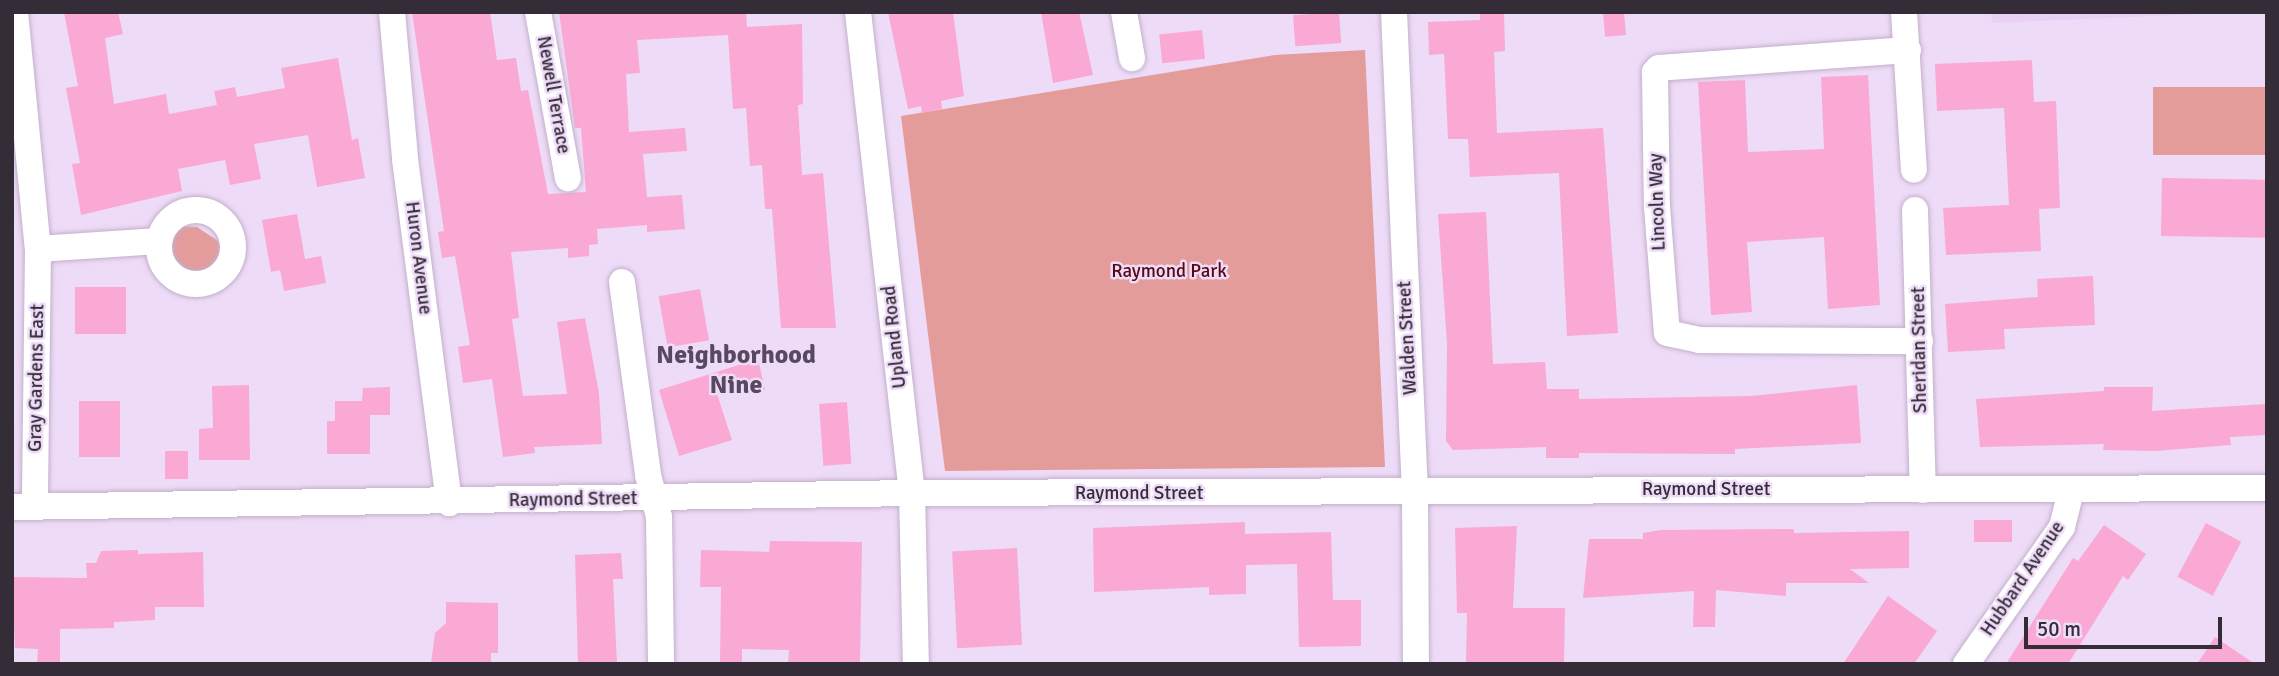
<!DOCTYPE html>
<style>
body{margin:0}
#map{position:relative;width:2279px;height:676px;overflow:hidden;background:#eedbf7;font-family:Signika,sans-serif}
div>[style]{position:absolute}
.built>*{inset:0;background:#e8d1f4}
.green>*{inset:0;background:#e49c9b;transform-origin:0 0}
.building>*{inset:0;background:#f9a9d3;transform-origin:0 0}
.roads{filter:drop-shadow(0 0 2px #c2b0cb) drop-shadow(0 0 2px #c2b0cb)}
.minor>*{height:26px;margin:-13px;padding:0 13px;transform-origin:13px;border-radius:13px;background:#fff}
.minor>.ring{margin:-13px;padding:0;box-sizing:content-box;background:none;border:26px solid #fff;border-radius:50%}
span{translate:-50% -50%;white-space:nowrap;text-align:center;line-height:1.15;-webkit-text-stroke:5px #eedbf7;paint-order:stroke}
.street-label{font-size:19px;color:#342d38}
.park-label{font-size:19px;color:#580815}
.district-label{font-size:26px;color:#584860;font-weight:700}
.frame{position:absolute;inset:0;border:14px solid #342d38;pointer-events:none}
.scale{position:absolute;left:2024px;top:617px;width:198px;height:32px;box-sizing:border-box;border:4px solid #342d38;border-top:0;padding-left:9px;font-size:21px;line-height:24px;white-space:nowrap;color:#342d38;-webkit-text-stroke:5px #eedbf7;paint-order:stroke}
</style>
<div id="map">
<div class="built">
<div style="clip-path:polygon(1991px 12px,2243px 12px,1992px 23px)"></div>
</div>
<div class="green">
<div style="clip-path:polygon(1365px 50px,1385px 467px,945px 471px,901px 116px,1275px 55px)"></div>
<div style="left:2153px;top:87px;width:114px;height:68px"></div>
<div style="clip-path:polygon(177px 226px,197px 227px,218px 241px,224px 258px,211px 278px,195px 276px,169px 255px,168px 242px)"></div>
</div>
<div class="building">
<div style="clip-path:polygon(64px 12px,118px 12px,123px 34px,105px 38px,114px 104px,166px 94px,169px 114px,217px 105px,214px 91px,235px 87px,237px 97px,285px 88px,281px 68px,338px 58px,352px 140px,358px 138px,365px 178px,317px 187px,308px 135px,254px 144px,261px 179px,230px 185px,225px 160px,178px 169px,182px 191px,81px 215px,72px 164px,80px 163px,66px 88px,78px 86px)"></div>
<div style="clip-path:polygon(412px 12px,490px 12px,497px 60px,516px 58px,521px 91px,528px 90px,548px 194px,586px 192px,581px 128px,575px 128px,559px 12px,746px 12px,747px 27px,802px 24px,803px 104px,798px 105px,802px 175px,823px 173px,836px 328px,781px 328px,772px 209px,765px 209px,762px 165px,750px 166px,746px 108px,733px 109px,728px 35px,637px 40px,640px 73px,626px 74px,629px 132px,685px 128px,687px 151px,643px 154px,647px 197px,682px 195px,685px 229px,647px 232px,647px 225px,597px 229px,598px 244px,589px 245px,589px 256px,568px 258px,568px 248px,511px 252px,519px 318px,512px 319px,523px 396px,567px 394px,557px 322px,585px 318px,599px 393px,602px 444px,534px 447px,535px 453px,503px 457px,492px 379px,463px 383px,458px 347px,470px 345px,455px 256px,442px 258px,438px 232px,444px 231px)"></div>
<div style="clip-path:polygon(888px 12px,953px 12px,964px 96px,941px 101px,942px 109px,922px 113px,921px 106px,908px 109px)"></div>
<div style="clip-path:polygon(1041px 12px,1079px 12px,1093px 75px,1053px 83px)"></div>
<div style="left:1339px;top:12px;width:31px;height:46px;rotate:86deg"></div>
<div style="clip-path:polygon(1504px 12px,1505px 51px,1494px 52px,1497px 133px,1603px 128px,1618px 333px,1567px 336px,1559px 173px,1470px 177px,1468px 139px,1448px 139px,1444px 54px,1429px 55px,1428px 22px,1480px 20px,1480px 13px)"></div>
<div style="left:1624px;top:12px;width:23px;height:21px;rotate:85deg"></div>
<div style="left:1202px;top:30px;width:29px;height:43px;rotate:84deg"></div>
<div style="clip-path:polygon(2032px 60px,2034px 102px,2056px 101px,2060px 208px,2039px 209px,2041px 251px,1946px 255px,1943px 208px,2009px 205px,2004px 108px,1937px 111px,1935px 64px)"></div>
<div style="clip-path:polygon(1868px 75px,1880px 305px,1828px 309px,1824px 237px,1747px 242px,1752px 312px,1711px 315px,1698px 82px,1745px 80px,1748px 152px,1824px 149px,1821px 77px)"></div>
<div style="left:2162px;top:178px;width:105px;height:58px;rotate:1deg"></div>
<div style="clip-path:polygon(1486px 212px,1493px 364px,1545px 362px,1547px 389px,1579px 389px,1579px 399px,1751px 396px,1857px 385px,1861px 443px,1735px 449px,1735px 454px,1579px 453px,1579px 458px,1546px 458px,1546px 447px,1453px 450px,1446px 441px,1447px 344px,1438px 214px)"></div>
<div style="clip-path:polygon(297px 214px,305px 259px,321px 256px,326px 283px,284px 291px,280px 270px,271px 272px,262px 220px)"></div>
<div style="clip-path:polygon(2093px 276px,2095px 325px,2004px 329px,2005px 349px,1948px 352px,1945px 304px,2038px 297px,2037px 279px)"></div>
<div style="left:126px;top:287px;width:47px;height:51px;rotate:90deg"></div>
<div style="left:700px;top:289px;width:52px;height:42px;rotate:80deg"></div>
<div style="clip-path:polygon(758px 359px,765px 390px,717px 394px,732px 440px,679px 456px,659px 390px)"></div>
<div style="clip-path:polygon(249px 385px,250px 460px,199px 460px,199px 429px,213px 428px,212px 386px)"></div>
<div style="clip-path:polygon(390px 387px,390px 415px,370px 415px,370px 454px,327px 454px,327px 421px,335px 421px,335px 401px,362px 401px,363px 388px)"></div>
<div style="clip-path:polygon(2104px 387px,2153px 387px,2152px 411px,2267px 404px,2267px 435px,2230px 437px,2231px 445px,2155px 451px,2103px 450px,2104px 444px,1980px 447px,1976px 399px,2104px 391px)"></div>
<div style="left:120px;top:401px;width:56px;height:41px;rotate:90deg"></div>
<div style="left:847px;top:402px;width:62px;height:28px;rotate:86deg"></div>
<div style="left:165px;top:451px;width:23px;height:28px"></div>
<div style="left:2012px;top:520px;width:22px;height:38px;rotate:90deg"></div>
<div style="clip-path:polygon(1245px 522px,1245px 534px,1331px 532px,1333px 600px,1361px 600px,1361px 646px,1299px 647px,1297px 564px,1246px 565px,1246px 594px,1209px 595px,1209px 587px,1094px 592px,1093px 528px)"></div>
<div style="left:2206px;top:523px;width:40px;height:61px;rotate:28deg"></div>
<div style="clip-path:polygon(2104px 525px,2146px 554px,2128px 580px,2123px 576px,2068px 664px,2006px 664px,2073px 558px,2078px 561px)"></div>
<div style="clip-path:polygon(1517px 526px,1513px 608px,1565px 608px,1564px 664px,1466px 664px,1467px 613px,1457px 613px,1455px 528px)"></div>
<div style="clip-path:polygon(1794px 529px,1794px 533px,1909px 531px,1909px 568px,1850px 569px,1869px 583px,1786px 583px,1786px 596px,1716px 590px,1715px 627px,1693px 627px,1694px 591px,1583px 598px,1589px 539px,1643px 539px,1643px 533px,1661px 530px)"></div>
<div style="clip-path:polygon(770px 541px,862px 542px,860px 664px,788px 664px,789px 650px,742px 649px,742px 664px,720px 664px,721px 587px,700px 587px,701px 550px,769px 552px)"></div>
<div style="left:1017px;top:548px;width:97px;height:65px;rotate:87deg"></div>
<div style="clip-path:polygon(138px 550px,138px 554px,203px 552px,204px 607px,155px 607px,155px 620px,114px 622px,114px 628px,60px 629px,60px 664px,37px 664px,38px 649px,15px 648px,12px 577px,87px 578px,86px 563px,96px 563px,101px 551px)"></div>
<div style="clip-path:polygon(621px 553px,623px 579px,613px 579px,617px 664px,578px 664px,575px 555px)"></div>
<div style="clip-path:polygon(1888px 596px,1937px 631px,1914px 664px,1843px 664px)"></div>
<div style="clip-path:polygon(446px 602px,498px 603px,498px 653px,491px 653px,491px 664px,431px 664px,435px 633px,446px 623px)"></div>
<div style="clip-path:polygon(2215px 637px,2255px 664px,2197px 664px)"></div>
</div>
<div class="roads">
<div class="minor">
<div style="left:15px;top:12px;width:238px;rotate:84.5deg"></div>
<div style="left:38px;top:249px;width:258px;rotate:90.7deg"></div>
<div style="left:392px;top:12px;width:148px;rotate:84.9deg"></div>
<div style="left:405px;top:159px;width:347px;rotate:82.7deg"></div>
<div style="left:538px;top:12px;width:169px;rotate:79.8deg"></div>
<div style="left:858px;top:12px;width:484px;rotate:83.6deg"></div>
<div style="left:912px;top:493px;width:171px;rotate:88.7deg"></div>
<div style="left:1124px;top:12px;width:47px;rotate:80.1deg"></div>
<div style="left:1394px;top:12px;width:477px;rotate:87.5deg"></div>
<div style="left:1415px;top:489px;width:175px;rotate:89.7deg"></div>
<div style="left:1904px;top:12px;width:158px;rotate:86.4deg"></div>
<div style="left:1908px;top:50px;width:250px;rotate:175.9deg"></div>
<div style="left:1659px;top:68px;width:6px;rotate:135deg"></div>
<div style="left:1655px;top:72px;width:135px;rotate:89.2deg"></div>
<div style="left:1657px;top:207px;width:126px;rotate:85.5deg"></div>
<div style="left:1667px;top:333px;width:33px;rotate:12deg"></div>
<div style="left:1699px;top:340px;width:221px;rotate:0.3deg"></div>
<div class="ring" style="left:159px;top:210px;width:48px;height:48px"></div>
<div style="left:1915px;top:210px;width:280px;rotate:88.4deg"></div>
<div style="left:38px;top:249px;width:121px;rotate:-3.8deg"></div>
<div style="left:622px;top:282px;width:195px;rotate:82.3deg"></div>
<div style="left:648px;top:475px;width:43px;rotate:75.3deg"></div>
<div style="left:659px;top:517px;width:147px;rotate:89.2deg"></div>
<div style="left:12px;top:507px;width:900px;rotate:-0.89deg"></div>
<div style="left:912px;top:493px;width:1355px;rotate:-0.21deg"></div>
<div style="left:1966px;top:664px;width:167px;rotate:-55deg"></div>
<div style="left:2062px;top:527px;width:38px;rotate:-76deg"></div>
</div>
</div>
<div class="street-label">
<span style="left:553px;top:95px;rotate:80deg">Newell Terrace</span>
<span style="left:1658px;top:202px;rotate:-92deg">Lincoln Way</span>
<span style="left:418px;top:258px;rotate:83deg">Huron Avenue</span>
<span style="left:895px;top:337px;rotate:-96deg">Upland Road</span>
<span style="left:1408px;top:338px;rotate:-93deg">Walden Street</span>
<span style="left:1920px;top:350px;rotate:-91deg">Sheridan Street</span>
<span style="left:37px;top:378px;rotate:-89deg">Gray Gardens East</span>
<span style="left:1706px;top:490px">Raymond Street</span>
<span style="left:1139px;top:494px">Raymond Street</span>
<span style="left:573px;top:500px;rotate:-1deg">Raymond Street</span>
<span style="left:2023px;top:579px;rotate:-56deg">Hubbard Avenue</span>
</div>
<div class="park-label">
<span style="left:1169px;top:272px">Raymond Park</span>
</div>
<div class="district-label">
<span style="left:736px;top:371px">Neighborhood<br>Nine</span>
</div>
<div class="frame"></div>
<div class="scale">50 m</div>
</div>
